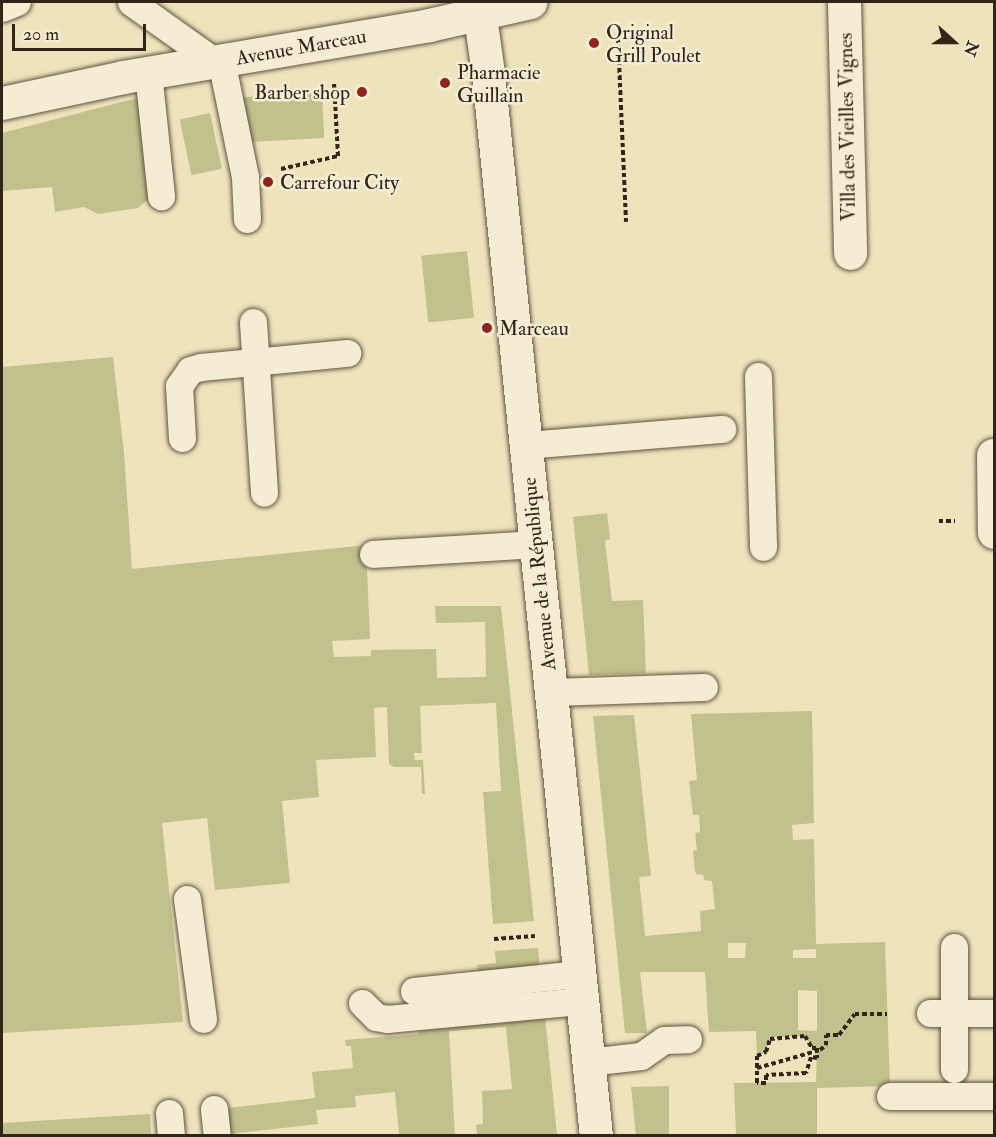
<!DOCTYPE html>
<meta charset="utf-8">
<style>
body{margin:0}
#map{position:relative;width:996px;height:1137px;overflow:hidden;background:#efe3bc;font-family:"IM FELL Double Pica",serif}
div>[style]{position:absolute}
.green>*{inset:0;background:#c0c18c;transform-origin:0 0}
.path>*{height:4px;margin-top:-2px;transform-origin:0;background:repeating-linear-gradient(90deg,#31251a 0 4.5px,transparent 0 7.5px)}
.roads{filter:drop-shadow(0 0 2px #605442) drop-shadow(0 0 2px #605442)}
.lane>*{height:27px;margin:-13.5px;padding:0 13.5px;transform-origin:13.5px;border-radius:13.5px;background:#f5edd3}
.street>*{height:33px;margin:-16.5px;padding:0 16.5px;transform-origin:16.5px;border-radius:16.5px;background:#f5edd3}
.secondary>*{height:33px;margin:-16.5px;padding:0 16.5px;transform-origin:16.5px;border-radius:16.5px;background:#f5edd3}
.dots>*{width:16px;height:16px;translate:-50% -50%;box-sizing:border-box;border:3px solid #f5edd3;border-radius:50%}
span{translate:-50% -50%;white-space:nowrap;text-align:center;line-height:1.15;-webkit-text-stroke:5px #f5edd3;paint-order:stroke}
.poi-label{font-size:20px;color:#31251a}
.left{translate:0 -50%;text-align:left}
.right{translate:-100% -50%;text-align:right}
.street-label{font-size:20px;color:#31251a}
.frame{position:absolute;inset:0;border:3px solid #31251a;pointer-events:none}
.north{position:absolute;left:924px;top:12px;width:60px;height:60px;-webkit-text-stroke:4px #f5edd3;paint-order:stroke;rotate:111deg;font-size:16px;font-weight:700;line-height:24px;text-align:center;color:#31251a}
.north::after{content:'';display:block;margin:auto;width:21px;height:27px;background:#31251a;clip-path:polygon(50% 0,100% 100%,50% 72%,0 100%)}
.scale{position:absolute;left:12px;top:24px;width:134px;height:27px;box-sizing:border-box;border:3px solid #31251a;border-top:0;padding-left:8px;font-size:18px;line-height:21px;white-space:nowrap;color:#31251a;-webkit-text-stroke:4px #f5edd3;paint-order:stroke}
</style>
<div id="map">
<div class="green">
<div style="left:322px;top:93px;width:45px;height:81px;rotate:87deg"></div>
<div style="clip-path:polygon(141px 97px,150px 198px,138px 208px,98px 214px,84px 207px,55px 212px,52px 187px,2px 191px,2px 133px)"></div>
<div style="left:210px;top:113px;width:57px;height:31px;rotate:78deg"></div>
<div style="left:467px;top:251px;width:67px;height:46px;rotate:84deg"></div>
<div style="clip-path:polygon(113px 357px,124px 453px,132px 569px,366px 545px,370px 639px,332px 641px,334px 657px,371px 656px,371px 650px,436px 649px,437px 678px,486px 677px,485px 622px,436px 623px,435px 606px,501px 606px,534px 921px,493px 924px,483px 792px,501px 791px,496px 703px,420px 706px,422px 753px,414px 753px,415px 760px,423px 760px,425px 794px,422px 794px,421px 767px,394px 767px,389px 764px,387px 707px,374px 708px,376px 757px,316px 760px,319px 797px,282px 801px,290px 883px,215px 890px,207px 818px,162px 823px,183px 1022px,2px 1033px,2px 367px)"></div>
<div style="clip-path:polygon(607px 513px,610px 539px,605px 541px,612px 601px,643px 600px,646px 673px,589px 675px,573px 517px)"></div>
<div style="clip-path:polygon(evenodd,812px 711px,814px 823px,792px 825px,793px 840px,814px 839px,816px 944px,885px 942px,890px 1086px,817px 1088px,817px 1135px,736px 1135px,734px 1083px,816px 1082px,817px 1048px,812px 1048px,805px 1036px,774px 1037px,770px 1039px,766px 1052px,757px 1056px,756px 1031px,709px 1032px,705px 972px,640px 972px,647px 1033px,625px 1033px,593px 716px,634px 715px,651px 876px,639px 877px,645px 936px,701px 931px,700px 911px,715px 909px,712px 881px,704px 880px,703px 875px,696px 874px,695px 871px,693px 851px,697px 850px,695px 833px,700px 832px,699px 815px,693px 815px,689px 781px,697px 780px,691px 714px,812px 711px,728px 943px,746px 943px,745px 958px,728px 958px,728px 943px,812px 711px,793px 950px,816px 949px,816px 958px,793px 958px,793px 950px,812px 711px,798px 990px,817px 991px,817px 1031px,798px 1030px,798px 990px)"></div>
<div style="clip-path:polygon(538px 948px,540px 972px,478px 978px,477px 965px,496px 963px,495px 951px)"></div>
<div style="clip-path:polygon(545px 1016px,557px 1135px,477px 1135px,476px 1125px,483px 1124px,482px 1091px,512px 1089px,506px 1027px,449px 1031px,455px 1135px,399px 1135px,395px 1092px,355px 1096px,356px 1107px,316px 1110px,318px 1124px,230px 1134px,227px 1108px,315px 1098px,312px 1072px,353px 1068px,351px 1046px,346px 1046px,345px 1040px,419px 1034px,418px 1027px)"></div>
<div style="clip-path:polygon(669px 1086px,669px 1135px,636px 1135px,631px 1087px)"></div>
<div style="clip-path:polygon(150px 1114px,151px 1135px,2px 1135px,2px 1123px)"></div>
</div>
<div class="path">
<div style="left:618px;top:38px;width:184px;rotate:87.5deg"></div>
<div style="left:281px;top:169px;width:58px;rotate:-12.8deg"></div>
<div style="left:338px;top:156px;width:75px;rotate:-93.1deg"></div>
<div style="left:939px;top:521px;width:16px"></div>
<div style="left:494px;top:939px;width:41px;rotate:-4.2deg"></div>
<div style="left:805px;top:1036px;width:14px;rotate:60deg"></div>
<div style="left:812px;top:1048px;width:5px"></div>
<div style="left:817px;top:1048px;width:10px;rotate:90deg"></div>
<div style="left:817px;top:1058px;width:6px;rotate:-171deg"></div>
<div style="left:811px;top:1057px;width:17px;rotate:107deg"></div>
<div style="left:806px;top:1073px;width:40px;rotate:177.1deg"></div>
<div style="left:766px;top:1075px;width:8px;rotate:90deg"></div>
<div style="left:766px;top:1083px;width:9px;rotate:180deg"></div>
<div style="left:757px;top:1083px;width:27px;rotate:-90deg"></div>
<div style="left:757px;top:1056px;width:10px;rotate:-24deg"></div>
<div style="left:766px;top:1052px;width:14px;rotate:-73deg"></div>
<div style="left:770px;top:1039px;width:35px;rotate:-5deg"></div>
<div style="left:757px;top:1068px;width:66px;rotate:-15.9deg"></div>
<div style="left:820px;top:1050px;width:8px;rotate:-40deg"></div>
<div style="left:826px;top:1045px;width:10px;rotate:-90deg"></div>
<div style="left:826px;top:1035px;width:13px"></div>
<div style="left:839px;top:1035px;width:26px;rotate:-53deg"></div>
<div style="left:855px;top:1014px;width:32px"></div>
</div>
<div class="roads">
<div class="lane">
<div style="left:131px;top:2px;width:102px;rotate:35.4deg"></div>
<div style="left:2px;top:8px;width:16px;rotate:-22deg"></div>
<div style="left:221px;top:60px;width:119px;rotate:78.4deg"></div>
<div style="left:245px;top:177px;width:42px;rotate:87.3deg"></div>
<div style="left:148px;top:72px;width:125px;rotate:84deg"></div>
<div style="left:253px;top:322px;width:171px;rotate:86.3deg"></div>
<div style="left:758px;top:376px;width:171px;rotate:88.3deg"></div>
<div style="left:182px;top:438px;width:52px;rotate:-93.3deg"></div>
<div style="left:179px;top:386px;width:19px;rotate:-55deg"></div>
<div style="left:190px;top:370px;width:11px;rotate:-15deg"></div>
<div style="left:201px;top:367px;width:147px;rotate:-5.5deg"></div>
<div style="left:526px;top:445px;width:197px;rotate:-4.7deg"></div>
<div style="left:373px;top:554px;width:163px;rotate:-3.5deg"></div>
<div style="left:551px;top:692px;width:153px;rotate:-1.9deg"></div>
<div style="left:187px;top:899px;width:121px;rotate:82.4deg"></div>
<div style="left:414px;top:991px;width:166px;rotate:-5.9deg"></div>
<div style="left:362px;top:1003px;width:20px;rotate:45deg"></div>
<div style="left:376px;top:1017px;width:11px;rotate:10deg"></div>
<div style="left:387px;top:1019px;width:196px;rotate:-5.3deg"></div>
<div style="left:930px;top:1013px;width:64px"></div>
<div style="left:588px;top:1062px;width:53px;rotate:-6.5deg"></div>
<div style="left:641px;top:1056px;width:28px;rotate:-35deg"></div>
<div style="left:664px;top:1040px;width:24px;rotate:-2deg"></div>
<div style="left:954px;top:1069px;width:122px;rotate:-90deg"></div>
<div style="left:890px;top:1096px;width:104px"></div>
<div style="left:214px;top:1109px;width:27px;rotate:84deg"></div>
<div style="left:169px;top:1113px;width:23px;rotate:85deg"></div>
</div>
<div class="street">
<div style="left:844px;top:2px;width:251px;rotate:88.6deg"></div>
<div style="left:993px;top:455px;width:77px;rotate:89.3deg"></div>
</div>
<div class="secondary">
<div style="left:478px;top:2px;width:72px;rotate:82deg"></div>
<div style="left:488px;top:73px;width:1068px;rotate:84.2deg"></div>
<div style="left:2px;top:103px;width:124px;rotate:-12.1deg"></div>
<div style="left:123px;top:77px;width:310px;rotate:-9.6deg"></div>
<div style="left:429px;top:25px;width:104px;rotate:-12.8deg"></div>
</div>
</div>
<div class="dots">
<div style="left:594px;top:43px;background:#8f2418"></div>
<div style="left:445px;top:83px;background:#8f2418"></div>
<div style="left:362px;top:92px;background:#8f2418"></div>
<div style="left:268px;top:182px;background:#8f2418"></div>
<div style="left:487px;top:328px;background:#8f2418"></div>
</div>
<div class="poi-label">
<span class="left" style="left:606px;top:44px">Original<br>Grill Poulet</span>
<span class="left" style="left:457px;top:84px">Pharmacie<br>Guillain</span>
<span class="right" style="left:350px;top:92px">Barber shop</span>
<span class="left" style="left:280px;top:182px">Carrefour City</span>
<span class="left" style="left:499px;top:328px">Marceau</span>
</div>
<div class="street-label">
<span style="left:301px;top:47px;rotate:-10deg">Avenue Marceau</span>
<span style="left:847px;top:127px;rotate:-91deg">Villa des Vieilles Vignes</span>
<span style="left:539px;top:574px;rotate:-96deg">Avenue de la République</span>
</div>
<div class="frame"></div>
<div class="north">N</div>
<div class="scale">20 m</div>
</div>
